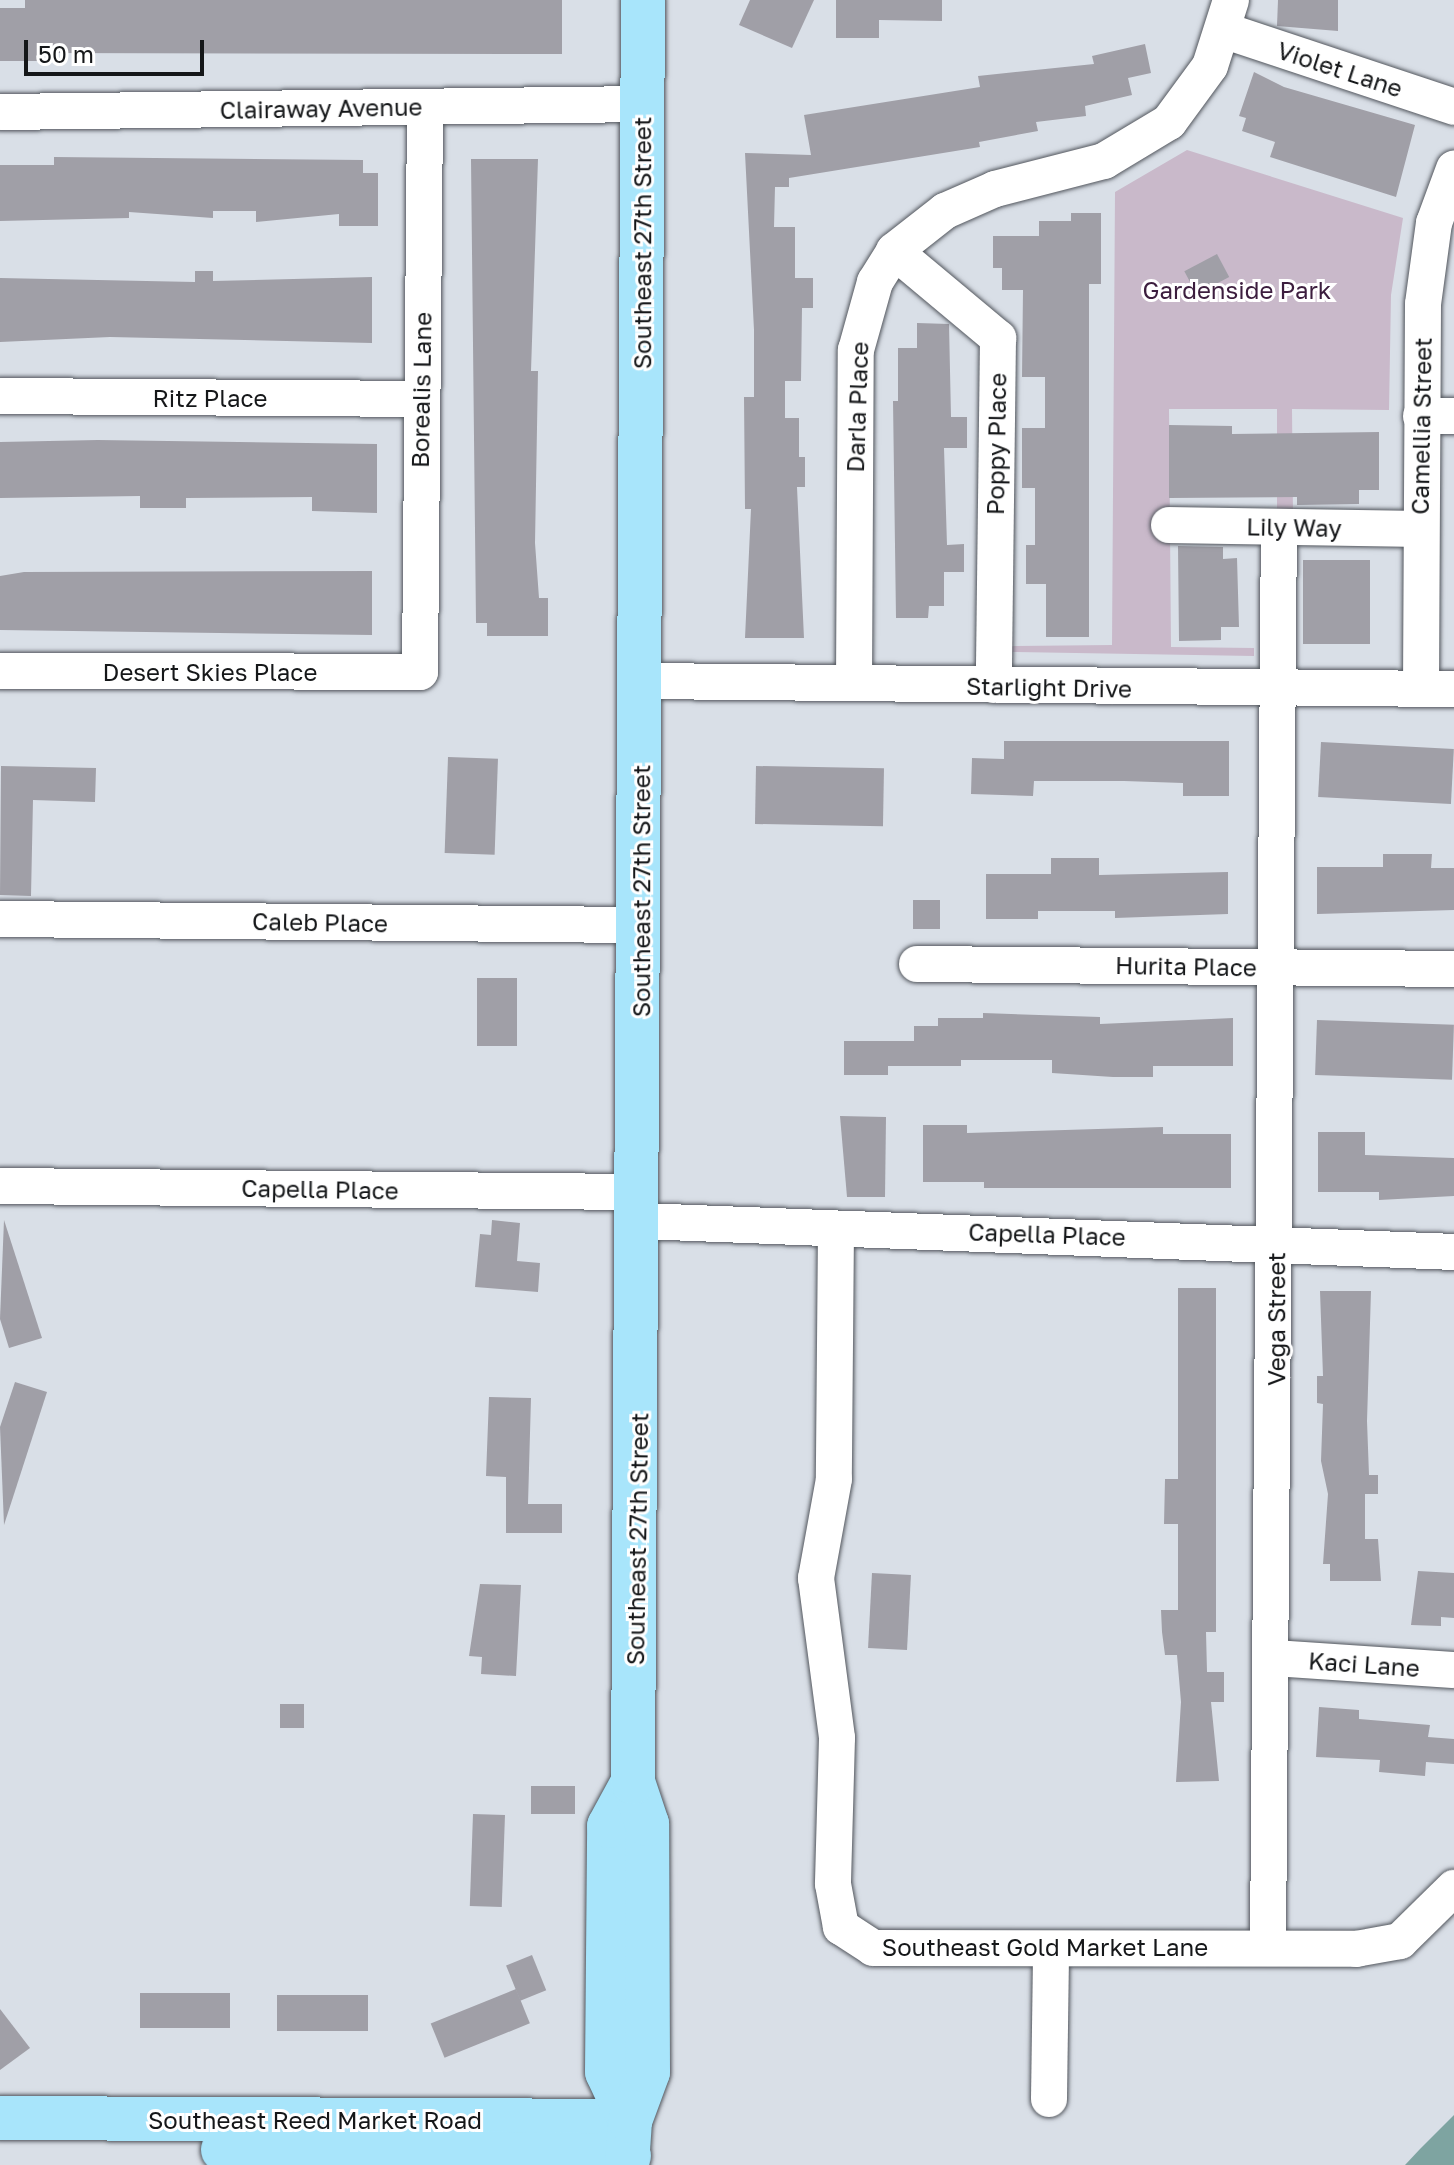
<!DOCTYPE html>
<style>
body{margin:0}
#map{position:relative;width:1454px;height:2165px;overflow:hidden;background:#d9dfe7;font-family:"Golos Text",sans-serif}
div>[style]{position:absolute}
.green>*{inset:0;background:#c9b9ca}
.water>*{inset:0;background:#7ea4a1}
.building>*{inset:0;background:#a09fa7;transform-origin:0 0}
.roads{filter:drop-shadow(0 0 2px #52565d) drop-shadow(0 0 2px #52565d)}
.minor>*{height:36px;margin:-18px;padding:0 18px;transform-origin:18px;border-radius:18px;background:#fff}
.major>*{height:44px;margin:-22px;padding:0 22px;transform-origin:22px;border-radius:22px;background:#a8e5fb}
span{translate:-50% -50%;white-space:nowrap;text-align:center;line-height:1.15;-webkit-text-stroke:6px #fff;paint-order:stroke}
.street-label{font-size:24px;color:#151719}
.park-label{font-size:24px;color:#3c1d3e}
.scale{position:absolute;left:24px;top:40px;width:180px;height:36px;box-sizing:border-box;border:4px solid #151719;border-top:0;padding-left:10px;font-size:24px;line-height:28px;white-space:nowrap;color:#151719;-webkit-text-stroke:6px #fff;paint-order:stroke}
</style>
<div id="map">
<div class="green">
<div style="clip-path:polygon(1187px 150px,1403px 218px,1391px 295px,1389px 410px,1292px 409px,1293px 516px,1277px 516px,1277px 409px,1169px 409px,1171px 647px,1254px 648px,1254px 656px,1012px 652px,1012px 646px,1112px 645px,1115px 192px)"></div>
</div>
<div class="water">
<div style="clip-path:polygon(1454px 2115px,1454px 2165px,1405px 2165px,1420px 2149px)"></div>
</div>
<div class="building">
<div style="clip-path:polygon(25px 0,562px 0,562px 54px,42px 53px,42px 61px,0 61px,0 8px,25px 8px)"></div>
<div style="clip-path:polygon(750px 0,814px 0,792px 48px,739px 25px)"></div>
<div style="clip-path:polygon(836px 0,942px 0,942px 21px,879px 20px,879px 38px,836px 38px)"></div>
<div style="clip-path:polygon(1278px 0,1338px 0,1338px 31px,1277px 26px)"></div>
<div style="clip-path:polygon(1145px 44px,1151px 73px,1128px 78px,1132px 95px,1085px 106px,1086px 116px,1036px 122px,1038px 131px,979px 142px,980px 147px,789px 178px,789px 187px,775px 187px,774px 227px,795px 227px,795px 278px,813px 278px,813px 308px,802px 308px,801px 381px,785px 381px,785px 418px,799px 418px,799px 457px,805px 457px,805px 487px,797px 487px,804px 638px,745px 638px,751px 509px,745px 509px,744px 397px,754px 397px,754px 330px,745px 153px,811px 155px,804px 115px,980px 87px,978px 76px,1094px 64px,1092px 56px)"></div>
<div style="clip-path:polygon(1254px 72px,1284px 87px,1415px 125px,1396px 197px,1270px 157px,1275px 142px,1242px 131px,1246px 118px,1239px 116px)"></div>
<div style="clip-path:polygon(54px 157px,363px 160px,363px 173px,378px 173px,378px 226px,339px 226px,339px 214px,256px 222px,256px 211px,213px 211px,213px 218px,129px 212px,129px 218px,0 221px,0 165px,54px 165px)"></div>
<div style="clip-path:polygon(471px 159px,538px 159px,531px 371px,538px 371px,535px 543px,539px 598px,548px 598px,548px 636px,487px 636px,487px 623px,476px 623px)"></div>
<div style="clip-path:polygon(1071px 213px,1101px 213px,1101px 284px,1089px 284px,1089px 637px,1046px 637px,1046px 584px,1026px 584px,1026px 545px,1035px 545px,1035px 488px,1022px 488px,1022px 428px,1045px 428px,1045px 377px,1022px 377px,1023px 290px,1002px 290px,1002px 268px,993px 268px,993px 236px,1039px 236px,1039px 221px,1071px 221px)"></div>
<div style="left:1217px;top:254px;width:26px;height:37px;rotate:62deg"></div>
<div style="clip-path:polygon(195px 271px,213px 271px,213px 281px,372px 277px,372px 343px,110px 337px,0 342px,0 278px,195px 282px)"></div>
<div style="clip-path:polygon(917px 323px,949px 324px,951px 417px,967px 417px,967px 448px,944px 448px,947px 545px,964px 544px,964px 572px,944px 572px,944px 606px,929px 606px,928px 618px,896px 618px,893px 401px,898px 401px,898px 348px,917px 348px)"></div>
<div style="clip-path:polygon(1169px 425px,1232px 426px,1232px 434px,1379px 432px,1379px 490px,1359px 490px,1359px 504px,1297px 505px,1297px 497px,1169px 498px)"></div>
<div style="clip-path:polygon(98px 440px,377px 444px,377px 513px,312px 511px,312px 497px,186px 498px,186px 508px,140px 508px,140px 496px,0 498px,0 442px)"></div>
<div style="clip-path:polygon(1178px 546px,1223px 547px,1223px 559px,1237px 558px,1239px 627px,1221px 627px,1221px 640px,1179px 641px)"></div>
<div style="left:1303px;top:560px;width:67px;height:84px"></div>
<div style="clip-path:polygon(372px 571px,372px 635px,0 630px,0 576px,24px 572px)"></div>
<div style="clip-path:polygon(1004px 741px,1229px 741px,1229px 796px,1183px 796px,1183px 783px,1124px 781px,1034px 781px,1033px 796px,971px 794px,972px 758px,1004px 759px)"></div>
<div style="left:1321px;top:742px;width:133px;height:55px;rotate:3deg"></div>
<div style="left:448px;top:757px;width:50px;height:96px;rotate:2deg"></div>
<div style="clip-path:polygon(1px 766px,96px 768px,95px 802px,33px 800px,31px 896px,0 895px)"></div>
<div style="left:756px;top:766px;width:128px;height:58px;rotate:1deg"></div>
<div style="clip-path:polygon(1383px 854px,1432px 854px,1431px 868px,1454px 868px,1454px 910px,1317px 914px,1317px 867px,1383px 867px)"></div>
<div style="clip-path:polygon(1051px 858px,1099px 858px,1099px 875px,1228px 872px,1228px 914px,1115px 918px,1115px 911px,1038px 911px,1038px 919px,986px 919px,986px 874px,1051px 874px)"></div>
<div style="left:913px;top:900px;width:27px;height:29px"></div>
<div style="left:477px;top:978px;width:40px;height:68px"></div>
<div style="clip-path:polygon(983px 1013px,1100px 1017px,1100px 1024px,1233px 1018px,1233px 1066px,1153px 1066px,1153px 1077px,1113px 1077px,1052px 1073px,1052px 1060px,961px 1060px,961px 1066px,888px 1066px,888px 1075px,844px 1075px,844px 1041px,914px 1041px,914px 1026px,938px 1026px,938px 1018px,983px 1018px)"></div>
<div style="left:1317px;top:1020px;width:137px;height:55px;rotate:2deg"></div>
<div style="clip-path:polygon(840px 1116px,886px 1117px,885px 1197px,847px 1197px)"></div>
<div style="clip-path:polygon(923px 1125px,967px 1125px,967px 1133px,1163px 1127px,1163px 1134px,1231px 1134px,1231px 1188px,984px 1188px,984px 1182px,923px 1182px)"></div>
<div style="clip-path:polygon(1318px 1132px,1365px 1132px,1365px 1155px,1454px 1158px,1454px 1196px,1379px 1200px,1379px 1192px,1318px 1192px)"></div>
<div style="clip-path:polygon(4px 1220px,42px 1338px,9px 1348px,0 1319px)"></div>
<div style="clip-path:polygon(492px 1220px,520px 1223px,517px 1261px,540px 1263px,538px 1292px,475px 1287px,480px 1234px,491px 1235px)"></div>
<div style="clip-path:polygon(1178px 1288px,1216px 1288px,1216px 1632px,1206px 1632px,1207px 1672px,1224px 1672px,1224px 1702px,1211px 1702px,1219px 1781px,1176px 1782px,1181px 1702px,1177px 1655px,1165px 1655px,1162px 1632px,1161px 1610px,1178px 1610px,1178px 1524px,1164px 1524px,1165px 1479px,1178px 1479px)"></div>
<div style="clip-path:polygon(1320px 1291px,1371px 1291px,1367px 1421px,1369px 1475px,1378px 1475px,1378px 1494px,1365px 1494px,1365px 1539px,1378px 1539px,1381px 1581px,1330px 1581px,1330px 1564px,1323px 1564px,1328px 1494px,1321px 1461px,1323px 1404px,1317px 1403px,1317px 1376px,1323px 1376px)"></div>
<div style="clip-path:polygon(15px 1382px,47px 1392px,4px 1525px,0 1427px)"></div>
<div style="clip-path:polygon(489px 1397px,531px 1398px,528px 1504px,562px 1504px,562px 1533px,506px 1533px,506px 1477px,486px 1476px)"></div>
<div style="clip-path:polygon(1418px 1571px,1454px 1573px,1454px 1618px,1441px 1617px,1441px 1626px,1411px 1625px)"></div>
<div style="left:872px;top:1573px;width:39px;height:75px;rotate:3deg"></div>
<div style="clip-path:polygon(480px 1584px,521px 1585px,516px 1676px,481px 1674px,482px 1657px,469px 1656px)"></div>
<div style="left:280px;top:1704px;width:24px;height:24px"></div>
<div style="clip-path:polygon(1319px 1707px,1359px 1710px,1359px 1719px,1430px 1725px,1428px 1737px,1454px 1739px,1454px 1764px,1426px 1762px,1425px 1776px,1379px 1772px,1380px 1760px,1316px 1757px)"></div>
<div style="left:531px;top:1786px;width:44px;height:28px"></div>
<div style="left:473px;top:1814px;width:32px;height:92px;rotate:2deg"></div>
<div style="left:532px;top:1955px;width:38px;height:28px;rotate:68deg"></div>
<div style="left:516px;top:1989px;width:37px;height:92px;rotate:68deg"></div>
<div style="left:140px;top:1993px;width:90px;height:35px"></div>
<div style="left:277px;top:1995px;width:91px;height:36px"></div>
<div style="clip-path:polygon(0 2009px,30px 2048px,0 2070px)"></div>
</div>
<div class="roads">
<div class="minor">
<div style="left:1226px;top:31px;width:240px;rotate:18.4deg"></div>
<div style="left:0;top:112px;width:642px;rotate:-0.71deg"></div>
<div style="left:894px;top:251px;width:136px;rotate:39.9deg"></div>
<div style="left:998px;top:338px;width:347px;rotate:90.7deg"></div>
<div style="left:0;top:396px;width:420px;rotate:0.4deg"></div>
<div style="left:1421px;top:416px;width:33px"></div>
<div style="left:1169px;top:525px;width:251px;rotate:0.9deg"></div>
<div style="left:0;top:671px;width:420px;rotate:0.1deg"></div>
<div style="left:420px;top:672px;width:565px;rotate:-89.49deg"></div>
<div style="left:643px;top:681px;width:811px;rotate:0.57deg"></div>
<div style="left:854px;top:683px;width:333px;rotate:-89.7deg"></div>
<div style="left:856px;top:350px;width:71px;rotate:-74.4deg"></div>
<div style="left:875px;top:282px;width:36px;rotate:-58deg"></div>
<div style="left:894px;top:251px;width:65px;rotate:-38.1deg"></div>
<div style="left:945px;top:211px;width:55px;rotate:-23.7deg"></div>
<div style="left:995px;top:189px;width:113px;rotate:-14.4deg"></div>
<div style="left:1104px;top:161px;width:76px;rotate:-31deg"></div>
<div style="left:1169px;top:122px;width:69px;rotate:-53.8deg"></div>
<div style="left:1210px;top:66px;width:69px;rotate:-72.3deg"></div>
<div style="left:1421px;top:688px;width:384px;rotate:-89.7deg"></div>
<div style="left:1423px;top:304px;width:82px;rotate:-82.3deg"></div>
<div style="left:1434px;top:223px;width:58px;rotate:-69.7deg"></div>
<div style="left:0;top:919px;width:639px;rotate:0.54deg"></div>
<div style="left:917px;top:964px;width:537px;rotate:0.53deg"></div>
<div style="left:0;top:1186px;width:640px;rotate:0.54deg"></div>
<div style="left:641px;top:1221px;width:814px;rotate:2.18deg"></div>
<div style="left:836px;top:1229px;width:250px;rotate:90.5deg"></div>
<div style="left:834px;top:1479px;width:101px;rotate:100.3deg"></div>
<div style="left:816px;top:1578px;width:161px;rotate:82.5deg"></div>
<div style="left:837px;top:1738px;width:146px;rotate:91.6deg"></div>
<div style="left:833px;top:1884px;width:44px;rotate:79.5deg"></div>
<div style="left:841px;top:1927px;width:38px;rotate:33deg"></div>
<div style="left:873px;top:1948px;width:483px;rotate:0.1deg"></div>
<div style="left:1356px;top:1949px;width:45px;rotate:-10.3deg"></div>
<div style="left:1400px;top:1941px;width:76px;rotate:-44.5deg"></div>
<div style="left:1273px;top:1658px;width:181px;rotate:3.8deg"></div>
<div style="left:1268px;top:1947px;width:1420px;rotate:-89.56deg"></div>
<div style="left:1049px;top:2099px;width:148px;rotate:-89.2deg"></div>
</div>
<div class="major">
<div style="left:0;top:2118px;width:630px;rotate:0.27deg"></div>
<div style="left:630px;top:2121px;width:54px;rotate:-115.1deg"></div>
<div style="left:607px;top:2072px;width:246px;rotate:-89.5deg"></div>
<div style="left:609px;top:1826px;width:50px;rotate:-61.4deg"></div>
<div style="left:223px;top:2150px;width:406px;rotate:0.8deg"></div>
<div style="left:627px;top:2165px;width:44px;rotate:-86.1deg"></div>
<div style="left:630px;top:2121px;width:52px;rotate:-69.8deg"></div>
<div style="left:648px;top:2072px;width:248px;rotate:-90.2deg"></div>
<div style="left:647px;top:1824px;width:44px;rotate:-108.4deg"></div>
<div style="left:633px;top:1782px;width:1782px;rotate:-89.68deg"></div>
</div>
</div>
<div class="street-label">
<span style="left:1340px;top:69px;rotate:18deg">Violet Lane</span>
<span style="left:321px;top:108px;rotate:-1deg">Clairaway Avenue</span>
<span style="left:642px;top:243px;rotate:-90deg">Southeast 27th Street</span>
<span style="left:421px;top:390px;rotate:-89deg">Borealis Lane</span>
<span style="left:210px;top:398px">Ritz Place</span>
<span style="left:857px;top:407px;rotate:-88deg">Darla Place</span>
<span style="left:1421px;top:426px;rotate:-89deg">Camellia Street</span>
<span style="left:996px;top:444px;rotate:-89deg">Poppy Place</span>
<span style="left:1294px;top:527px;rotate:1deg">Lily Way</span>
<span style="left:210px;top:672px">Desert Skies Place</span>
<span style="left:1049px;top:687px;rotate:1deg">Starlight Drive</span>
<span style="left:641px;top:891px;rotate:-90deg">Southeast 27th Street</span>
<span style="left:320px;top:922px;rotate:1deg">Caleb Place</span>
<span style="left:1186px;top:966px;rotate:1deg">Hurita Place</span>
<span style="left:320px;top:1189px;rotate:1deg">Capella Place</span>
<span style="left:1047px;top:1234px;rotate:2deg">Capella Place</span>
<span style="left:1276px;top:1319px;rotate:-90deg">Vega Street</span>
<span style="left:637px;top:1539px;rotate:-89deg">Southeast 27th Street</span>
<span style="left:1364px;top:1664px;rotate:4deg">Kaci Lane</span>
<span style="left:1045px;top:1947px">Southeast Gold Market Lane</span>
<span style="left:315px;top:2120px">Southeast Reed Market Road</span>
</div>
<div class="park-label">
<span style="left:1237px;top:290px">Gardenside Park</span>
</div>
<div class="scale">50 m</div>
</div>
